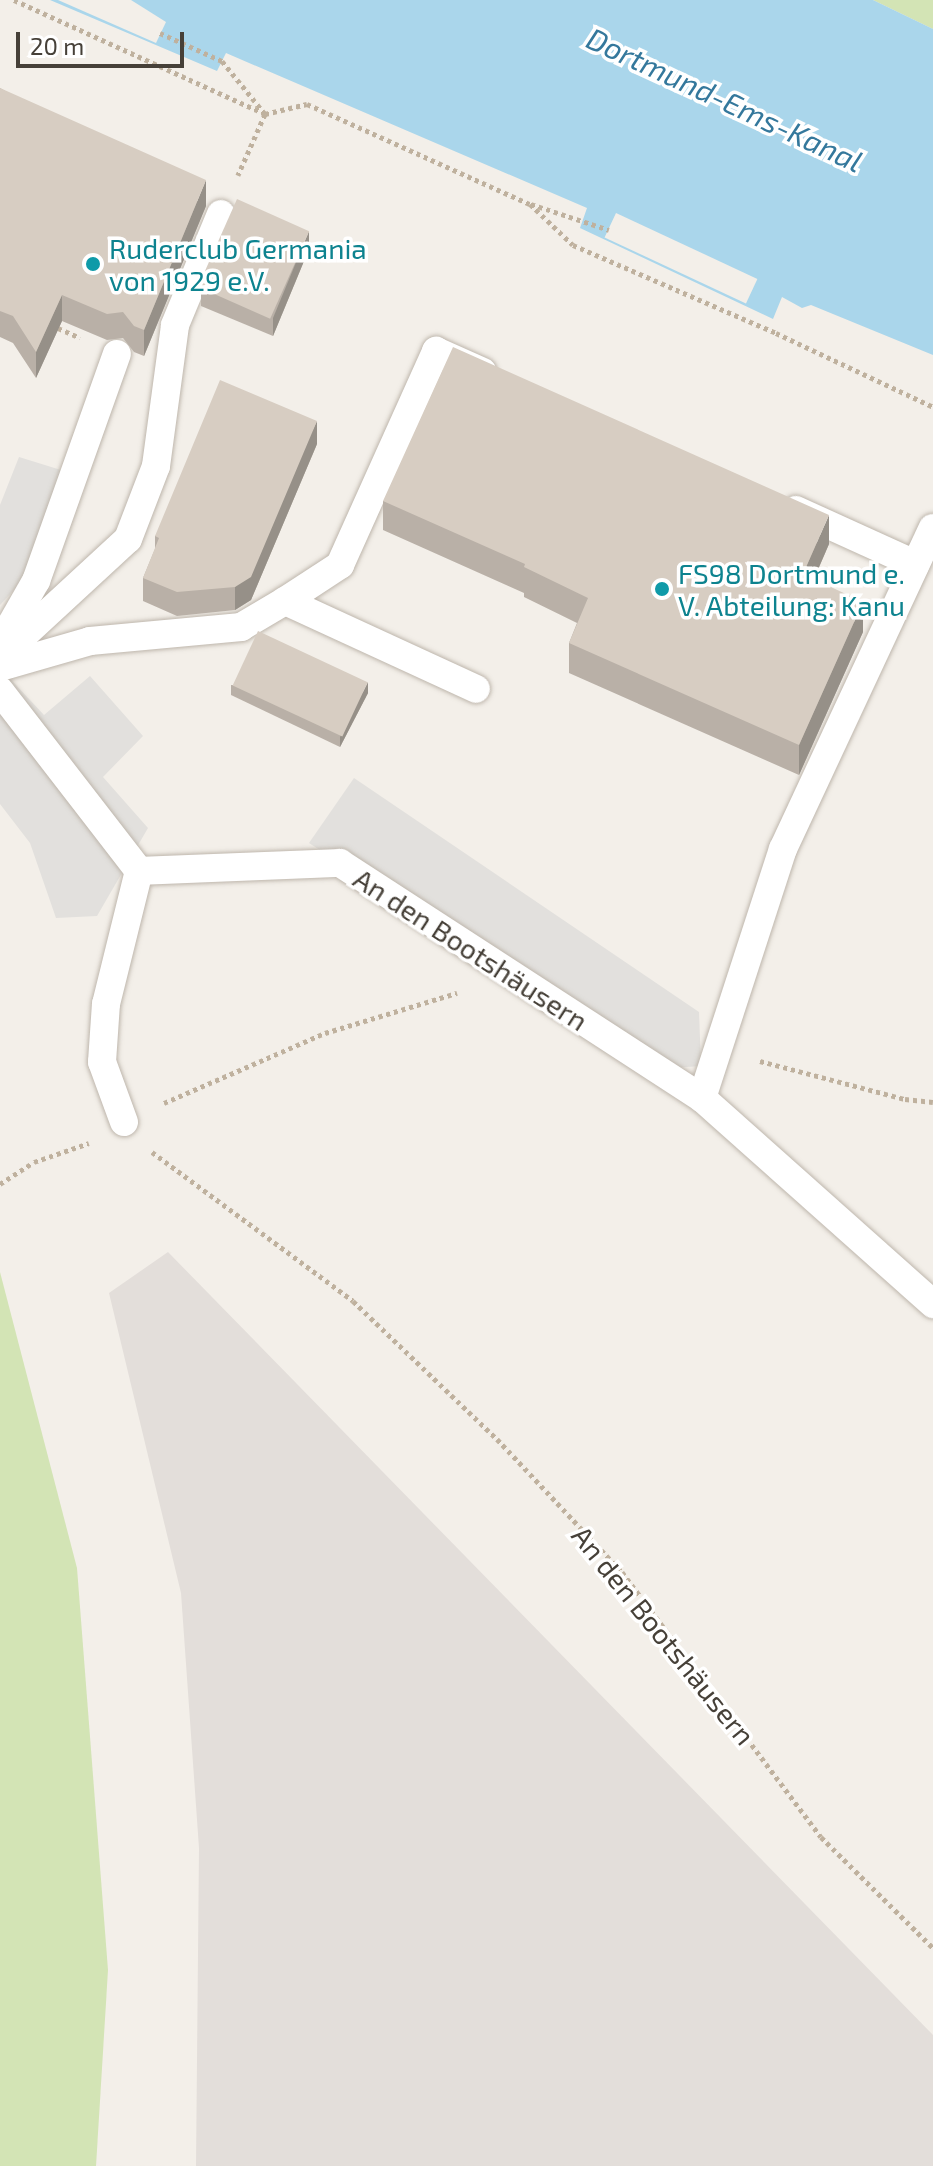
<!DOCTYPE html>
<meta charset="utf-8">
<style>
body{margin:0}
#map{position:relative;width:933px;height:2166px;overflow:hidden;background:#f3efe9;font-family:"Exo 2",sans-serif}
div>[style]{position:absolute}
.industrial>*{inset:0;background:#e3deda}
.green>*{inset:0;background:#d3e4b5}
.parking>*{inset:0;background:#e2e0dd}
.water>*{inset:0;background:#aad6eb}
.pier>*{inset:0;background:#f3efe9;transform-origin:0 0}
.path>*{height:5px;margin-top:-2.5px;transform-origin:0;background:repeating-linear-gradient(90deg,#bfb19e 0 4px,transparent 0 8px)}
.roads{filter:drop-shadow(0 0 2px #beb6ac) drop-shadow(0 0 2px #beb6ac)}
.service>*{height:28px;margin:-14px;padding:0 14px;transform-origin:14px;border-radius:14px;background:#fff}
.wall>*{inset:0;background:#b9b0a7}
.shaded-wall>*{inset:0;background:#969088}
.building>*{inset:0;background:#d7cdc2;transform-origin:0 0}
.dots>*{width:22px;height:22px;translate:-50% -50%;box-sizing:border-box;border:4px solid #fff;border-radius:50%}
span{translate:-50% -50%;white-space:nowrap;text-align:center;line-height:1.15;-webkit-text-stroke:7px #fff;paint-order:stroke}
.culture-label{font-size:28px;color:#0d838f}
.left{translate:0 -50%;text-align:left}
.street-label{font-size:28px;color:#464038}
.water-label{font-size:30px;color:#34789c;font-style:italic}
.scale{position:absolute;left:16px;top:32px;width:168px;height:36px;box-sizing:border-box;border:4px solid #464038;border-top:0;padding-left:10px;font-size:24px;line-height:28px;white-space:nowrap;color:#464038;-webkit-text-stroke:6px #fff;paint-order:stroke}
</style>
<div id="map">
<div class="industrial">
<div style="clip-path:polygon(168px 1252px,933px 2035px,933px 2166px,196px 2166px,199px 1848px,181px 1593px,109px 1293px)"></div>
</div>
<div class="green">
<div style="clip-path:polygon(873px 0,933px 0,933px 29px)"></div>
<div style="clip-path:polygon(0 1272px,77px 1568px,108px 1970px,96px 2166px,0 2166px)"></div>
</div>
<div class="parking">
<div style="clip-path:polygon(19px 457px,61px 470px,25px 578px,0 605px,0 505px)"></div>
<div style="clip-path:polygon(0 668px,44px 715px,90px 676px,143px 736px,103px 777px,148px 828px,97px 916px,56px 918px,30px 843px,0 804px)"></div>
<div style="clip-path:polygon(354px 778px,699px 1012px,701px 1066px,658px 1069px,309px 843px)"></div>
</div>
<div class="water">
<div style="clip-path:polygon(50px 0,873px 0,933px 29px,933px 355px,811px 305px,802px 308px,782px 297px,773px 319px,580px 228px,587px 208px,226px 53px,217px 71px)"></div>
</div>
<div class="pier">
<div style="clip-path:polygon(58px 0,131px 0,166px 22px,156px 43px)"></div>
<div style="left:616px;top:213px;width:156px;height:27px;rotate:25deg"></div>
</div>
<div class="path">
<div style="left:14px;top:0;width:276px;rotate:24.4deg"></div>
<div style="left:265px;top:114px;width:43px;rotate:-13.4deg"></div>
<div style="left:307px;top:104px;width:244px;rotate:24.2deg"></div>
<div style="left:530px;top:204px;width:59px;rotate:43.6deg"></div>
<div style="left:573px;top:245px;width:221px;rotate:23.4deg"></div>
<div style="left:776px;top:333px;width:174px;rotate:25.2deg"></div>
<div style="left:160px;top:33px;width:68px;rotate:24.3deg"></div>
<div style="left:222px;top:61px;width:68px;rotate:50.9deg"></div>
<div style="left:265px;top:114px;width:67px;rotate:113.9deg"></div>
<div style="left:531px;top:204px;width:82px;rotate:18.4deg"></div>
<div style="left:58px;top:328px;width:24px;rotate:24deg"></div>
<div style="left:760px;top:1061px;width:150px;rotate:14.7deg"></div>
<div style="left:905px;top:1099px;width:28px;rotate:6deg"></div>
<div style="left:164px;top:1103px;width:176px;rotate:-23.5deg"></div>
<div style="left:325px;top:1033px;width:138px;rotate:-16.9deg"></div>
<div style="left:152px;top:1152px;width:250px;rotate:36.5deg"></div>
<div style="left:353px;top:1301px;width:199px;rotate:43.8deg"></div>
<div style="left:497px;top:1439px;width:183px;rotate:46.8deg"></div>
<div style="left:622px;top:1572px;width:331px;rotate:53.1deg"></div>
<div style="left:821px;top:1837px;width:158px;rotate:44.7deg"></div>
<div style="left:0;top:1184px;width:40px;rotate:-32.9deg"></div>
<div style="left:34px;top:1162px;width:58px;rotate:-19.1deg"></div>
</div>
<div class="roads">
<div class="service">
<div style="left:796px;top:510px;width:131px;rotate:24.4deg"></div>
<div style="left:285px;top:601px;width:210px;rotate:24.7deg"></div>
<div style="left:0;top:644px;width:73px;rotate:-60.3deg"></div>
<div style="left:36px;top:581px;width:241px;rotate:-70.4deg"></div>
<div style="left:0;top:657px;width:174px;rotate:-42.7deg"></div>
<div style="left:128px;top:539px;width:78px;rotate:-69deg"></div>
<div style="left:156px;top:466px;width:142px;rotate:-82.3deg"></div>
<div style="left:175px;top:325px;width:120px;rotate:-67.5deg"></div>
<div style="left:0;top:667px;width:94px;rotate:-16.1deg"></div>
<div style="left:90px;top:641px;width:152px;rotate:-5.3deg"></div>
<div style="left:241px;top:627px;width:51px;rotate:-30.6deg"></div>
<div style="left:285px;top:601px;width:66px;rotate:-33.2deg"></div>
<div style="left:340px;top:565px;width:235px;rotate:-65.8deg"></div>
<div style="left:436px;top:351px;width:51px;rotate:24.1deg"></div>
<div style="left:0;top:691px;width:227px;rotate:52.3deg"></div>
<div style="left:139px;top:871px;width:201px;rotate:-2.3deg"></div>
<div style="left:340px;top:863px;width:432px;rotate:33deg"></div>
<div style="left:702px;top:1098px;width:310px;rotate:41.7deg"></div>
<div style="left:702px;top:1098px;width:262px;rotate:-72deg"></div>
<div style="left:783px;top:849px;width:354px;rotate:-65deg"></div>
<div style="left:124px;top:1122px;width:64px;rotate:-110.1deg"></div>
<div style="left:102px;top:1062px;width:58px;rotate:-86.1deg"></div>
<div style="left:106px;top:1004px;width:137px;rotate:-76.1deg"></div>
</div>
</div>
<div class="wall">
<div style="clip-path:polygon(0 88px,206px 206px,144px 356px,134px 352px,123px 338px,107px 340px,62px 321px,36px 378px,13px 343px,0 337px)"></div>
<div style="clip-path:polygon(309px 249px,273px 336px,201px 306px,201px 288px)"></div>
<div style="clip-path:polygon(317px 444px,251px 600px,235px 610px,177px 616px,143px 601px,143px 578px,155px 549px,155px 536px)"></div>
<div style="clip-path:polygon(383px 501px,829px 544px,814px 579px,863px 632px,799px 775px,569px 673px,569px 643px,577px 623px,524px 597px,524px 593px,383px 530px)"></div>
<div style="clip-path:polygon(231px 685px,368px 693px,340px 747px,231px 695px)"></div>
</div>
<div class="shaded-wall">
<div style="clip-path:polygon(206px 180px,206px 206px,144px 356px,144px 330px)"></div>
<div style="clip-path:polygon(309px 231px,309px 249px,273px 336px,273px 318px)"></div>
<div style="clip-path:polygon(62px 295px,62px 321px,36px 378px,36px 352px)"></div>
<div style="clip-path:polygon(317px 421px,317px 444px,251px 600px,235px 610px,235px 587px)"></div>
<div style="clip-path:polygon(829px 515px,829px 544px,803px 604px,803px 574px)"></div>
<div style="clip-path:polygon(863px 602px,863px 632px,799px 775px,799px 745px)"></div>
<div style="clip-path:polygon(368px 682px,368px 693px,340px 747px,340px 737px)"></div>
</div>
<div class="building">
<div style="clip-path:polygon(0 88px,206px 180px,144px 330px,134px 326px,123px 312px,107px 314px,62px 295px,36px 352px,13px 316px,0 311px)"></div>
<div style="left:237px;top:199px;width:79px;height:96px;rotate:24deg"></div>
<div style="clip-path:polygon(453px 347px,829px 515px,803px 574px,863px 602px,799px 745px,569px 643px,588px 598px,524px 567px,525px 564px,383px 501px)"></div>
<div style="clip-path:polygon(220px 380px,317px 421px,251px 577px,235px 587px,177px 592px,143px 578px,159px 538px,155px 536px)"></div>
<div style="left:258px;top:631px;width:121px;height:60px;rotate:25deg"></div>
</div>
<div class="dots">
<div style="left:93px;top:264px;background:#0f9aa8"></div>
<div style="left:662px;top:589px;background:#0f9aa8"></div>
</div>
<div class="culture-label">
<span class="left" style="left:109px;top:264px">Ruderclub Germania<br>von 1929 e.V.</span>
<span class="left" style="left:678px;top:589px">FS98 Dortmund e.<br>V. Abteilung: Kanu</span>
</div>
<div class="street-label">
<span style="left:471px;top:949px;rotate:33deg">An den Bootshäusern</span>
<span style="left:664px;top:1635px;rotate:51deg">An den Bootshäusern</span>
</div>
<div class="water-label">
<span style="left:725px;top:99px;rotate:25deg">Dortmund-Ems-Kanal</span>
</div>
<div class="scale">20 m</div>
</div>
